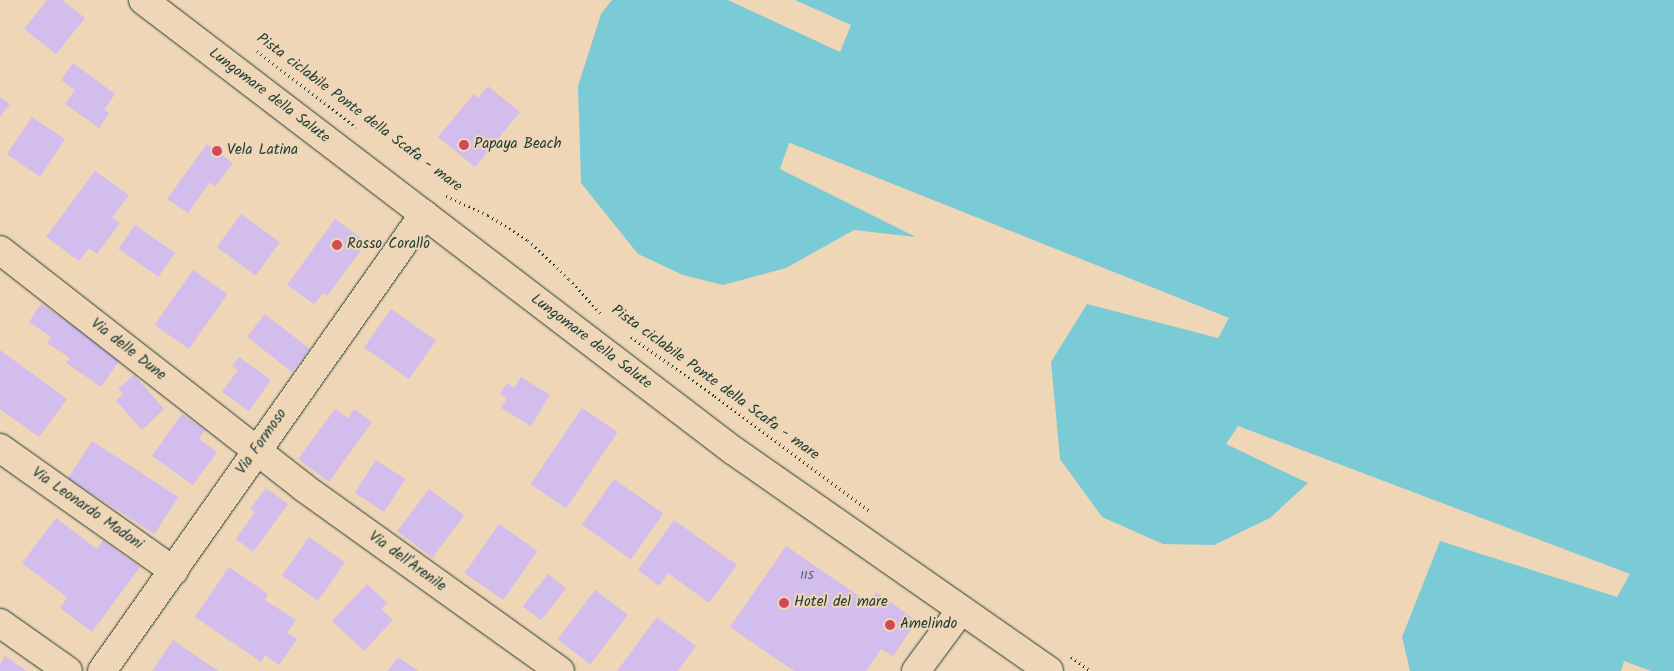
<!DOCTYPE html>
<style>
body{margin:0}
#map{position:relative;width:1674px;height:671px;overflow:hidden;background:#efd6b7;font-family:Kalam,sans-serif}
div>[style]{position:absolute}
.water>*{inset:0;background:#7acbd5}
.pier>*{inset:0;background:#efd6b7}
.building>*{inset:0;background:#d3bded;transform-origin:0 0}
.path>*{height:3px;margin-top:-1.5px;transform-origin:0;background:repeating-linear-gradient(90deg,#1f3d34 0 1px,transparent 0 5px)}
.roads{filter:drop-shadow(0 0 1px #1f3d34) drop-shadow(0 0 1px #1f3d34)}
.minor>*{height:28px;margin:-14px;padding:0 14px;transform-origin:14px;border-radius:14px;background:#efd6b7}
.dots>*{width:14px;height:14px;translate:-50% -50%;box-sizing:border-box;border:2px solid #efd6b7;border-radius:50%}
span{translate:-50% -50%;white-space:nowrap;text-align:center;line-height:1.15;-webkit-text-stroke:4px #efd6b7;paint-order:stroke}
.number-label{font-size:12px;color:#4c5d62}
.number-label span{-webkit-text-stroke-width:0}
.street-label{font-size:15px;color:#1f3d34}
.poi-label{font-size:15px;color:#1f3d34}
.left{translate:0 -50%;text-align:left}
</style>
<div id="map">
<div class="water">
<div style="clip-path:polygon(612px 0,728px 0,840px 52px,851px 25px,795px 0,1674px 0,1674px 671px,1651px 671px,1624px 661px,1621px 671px,1410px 671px,1402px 637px,1440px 541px,1617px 597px,1630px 574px,1238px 426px,1226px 444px,1308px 483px,1270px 518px,1214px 545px,1163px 544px,1102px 517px,1060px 459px,1051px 362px,1087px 304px,1218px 338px,1228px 318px,790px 143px,780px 169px,916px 237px,854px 230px,786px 268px,723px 285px,683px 275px,638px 254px,581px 183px,578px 86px,601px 14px)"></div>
</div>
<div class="pier">
<div style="clip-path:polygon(789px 143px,1229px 318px,1218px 338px,1197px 330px,1217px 336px,1225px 319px,791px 147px,783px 167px,804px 178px,780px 169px)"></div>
</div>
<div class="building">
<div style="clip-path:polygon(47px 0,62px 0,85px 18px,56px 54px,24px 29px)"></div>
<div style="clip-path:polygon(73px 63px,115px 94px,104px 110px,109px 113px,99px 128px,65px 104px,75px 90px,61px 80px)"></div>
<div style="clip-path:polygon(488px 86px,520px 112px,475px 167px,438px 137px,474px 94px,478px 98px)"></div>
<div style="clip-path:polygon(0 97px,10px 104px,0 117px)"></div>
<div style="left:32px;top:117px;width:40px;height:45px;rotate:34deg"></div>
<div style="clip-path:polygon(207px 144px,233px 163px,215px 187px,210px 182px,188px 213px,167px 199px)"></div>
<div style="clip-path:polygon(95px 171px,129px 195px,112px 218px,120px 223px,97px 254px,89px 248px,79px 261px,46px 237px)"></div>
<div style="left:241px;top:214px;width:48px;height:41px;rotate:36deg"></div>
<div style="clip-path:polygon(335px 219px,367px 242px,327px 296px,323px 293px,314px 304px,287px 285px)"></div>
<div style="left:135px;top:225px;width:49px;height:29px;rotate:35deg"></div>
<div style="left:193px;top:270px;width:42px;height:67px;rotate:35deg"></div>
<div style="clip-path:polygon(41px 304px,121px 358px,101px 387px,66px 363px,70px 358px,47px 343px,51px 337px,29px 322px)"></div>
<div style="left:391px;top:309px;width:55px;height:47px;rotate:35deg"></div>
<div style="left:265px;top:314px;width:57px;height:29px;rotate:38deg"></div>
<div style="clip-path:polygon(0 350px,67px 399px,39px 437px,0 409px)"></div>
<div style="clip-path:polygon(239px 357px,271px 380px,249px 411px,222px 392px,238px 370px,232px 366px)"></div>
<div style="clip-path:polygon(134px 375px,164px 409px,142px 430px,116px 401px,123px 394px,118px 389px)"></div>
<div style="clip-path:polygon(521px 377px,550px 395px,531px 426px,501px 408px,507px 398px,500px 394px,507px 383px,514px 388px)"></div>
<div style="left:582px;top:408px;width:43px;height:92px;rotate:34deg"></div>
<div style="clip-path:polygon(335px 409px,348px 418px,354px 409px,372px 422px,329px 482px,298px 459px)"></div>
<div style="clip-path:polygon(182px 414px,205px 430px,199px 439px,217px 452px,193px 485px,152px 456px)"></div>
<div style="left:92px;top:441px;width:103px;height:44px;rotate:33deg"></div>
<div style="left:376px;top:460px;width:35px;height:39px;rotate:33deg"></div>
<div style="left:614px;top:479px;width:60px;height:56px;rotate:35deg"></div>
<div style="clip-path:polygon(266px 488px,288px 504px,253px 552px,236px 539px,255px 512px,250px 509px)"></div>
<div style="left:429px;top:489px;width:44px;height:53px;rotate:37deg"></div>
<div style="clip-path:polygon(56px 518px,97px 549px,103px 540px,140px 567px,92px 632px,60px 608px,67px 597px,22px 563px)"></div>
<div style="clip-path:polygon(674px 520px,737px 565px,709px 603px,668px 573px,659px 586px,638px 570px)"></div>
<div style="left:499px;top:524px;width:47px;height:60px;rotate:35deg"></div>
<div style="left:309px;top:537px;width:44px;height:47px;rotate:35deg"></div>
<div style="clip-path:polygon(786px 546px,869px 603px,876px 592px,917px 621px,893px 656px,881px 649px,866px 671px,794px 671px,730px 627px)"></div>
<div style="clip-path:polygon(229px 567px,268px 594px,265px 600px,296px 620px,287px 633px,297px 639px,279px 665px,265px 655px,261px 662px,195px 617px)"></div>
<div style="left:548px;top:574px;width:23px;height:41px;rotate:38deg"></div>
<div style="clip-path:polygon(367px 584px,387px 603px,381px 609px,393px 620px,364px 651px,332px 621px)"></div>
<div style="left:595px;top:590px;width:41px;height:62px;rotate:37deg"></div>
<div style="clip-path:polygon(657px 617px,696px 646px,678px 671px,617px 671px)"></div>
<div style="clip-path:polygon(173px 640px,218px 671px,152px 671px)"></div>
<div style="clip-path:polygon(5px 656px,27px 671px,0 671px,0 664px)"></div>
<div style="clip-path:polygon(398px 657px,418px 671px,388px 671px)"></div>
</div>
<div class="path">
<div style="left:257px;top:51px;width:125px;rotate:37.5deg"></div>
<div style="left:446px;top:196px;width:46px;rotate:24.3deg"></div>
<div style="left:488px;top:215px;width:47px;rotate:32deg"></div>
<div style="left:528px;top:240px;width:57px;rotate:43.6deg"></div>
<div style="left:569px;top:279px;width:49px;rotate:47.5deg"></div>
<div style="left:631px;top:337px;width:103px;rotate:35.1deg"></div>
<div style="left:715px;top:396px;width:193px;rotate:36.6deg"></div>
<div style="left:1071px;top:657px;width:24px;rotate:35deg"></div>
</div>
<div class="roads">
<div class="minor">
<div style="left:143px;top:0;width:743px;rotate:37.35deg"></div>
<div style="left:734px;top:451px;width:384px;rotate:34.9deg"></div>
<div style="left:0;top:250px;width:385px;rotate:38deg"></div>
<div style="left:303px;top:487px;width:316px;rotate:35.6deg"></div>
<div style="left:0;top:448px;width:213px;rotate:35.3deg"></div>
<div style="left:0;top:623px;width:83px;rotate:35.2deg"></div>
<div style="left:102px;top:671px;width:559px;rotate:-54.83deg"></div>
<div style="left:916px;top:671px;width:76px;rotate:-53.6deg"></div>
</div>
</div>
<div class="dots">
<div style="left:464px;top:145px;background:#d1495b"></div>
<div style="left:217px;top:151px;background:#d1495b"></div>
<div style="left:337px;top:245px;background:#d1495b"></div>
<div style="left:784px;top:603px;background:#d1495b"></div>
<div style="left:890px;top:625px;background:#d1495b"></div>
</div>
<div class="number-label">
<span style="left:807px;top:576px">115</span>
</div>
<div class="street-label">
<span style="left:269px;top:96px;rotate:37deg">Lungomare della Salute</span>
<span style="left:359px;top:113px;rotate:37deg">Pista ciclabile Ponte della Scafa - mare</span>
<span style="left:591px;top:342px;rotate:37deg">Lungomare della Salute</span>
<span style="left:128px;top:350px;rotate:38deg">Via delle Dune</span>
<span style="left:715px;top:383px;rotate:36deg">Pista ciclabile Ponte della Scafa - mare</span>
<span style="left:262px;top:442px;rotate:-55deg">Via Formoso</span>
<span style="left:87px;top:509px;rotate:35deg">Via Leonardo Madoni</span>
<span style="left:407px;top:562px;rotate:36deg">Via dell'Arenile</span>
</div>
<div class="poi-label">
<span class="left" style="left:474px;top:145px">Papaya Beach</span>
<span class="left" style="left:227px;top:151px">Vela Latina</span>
<span class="left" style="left:347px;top:245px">Rosso Corallo</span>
<span class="left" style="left:794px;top:603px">Hotel del mare</span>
<span class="left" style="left:900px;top:625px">Amelindo</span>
</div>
</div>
